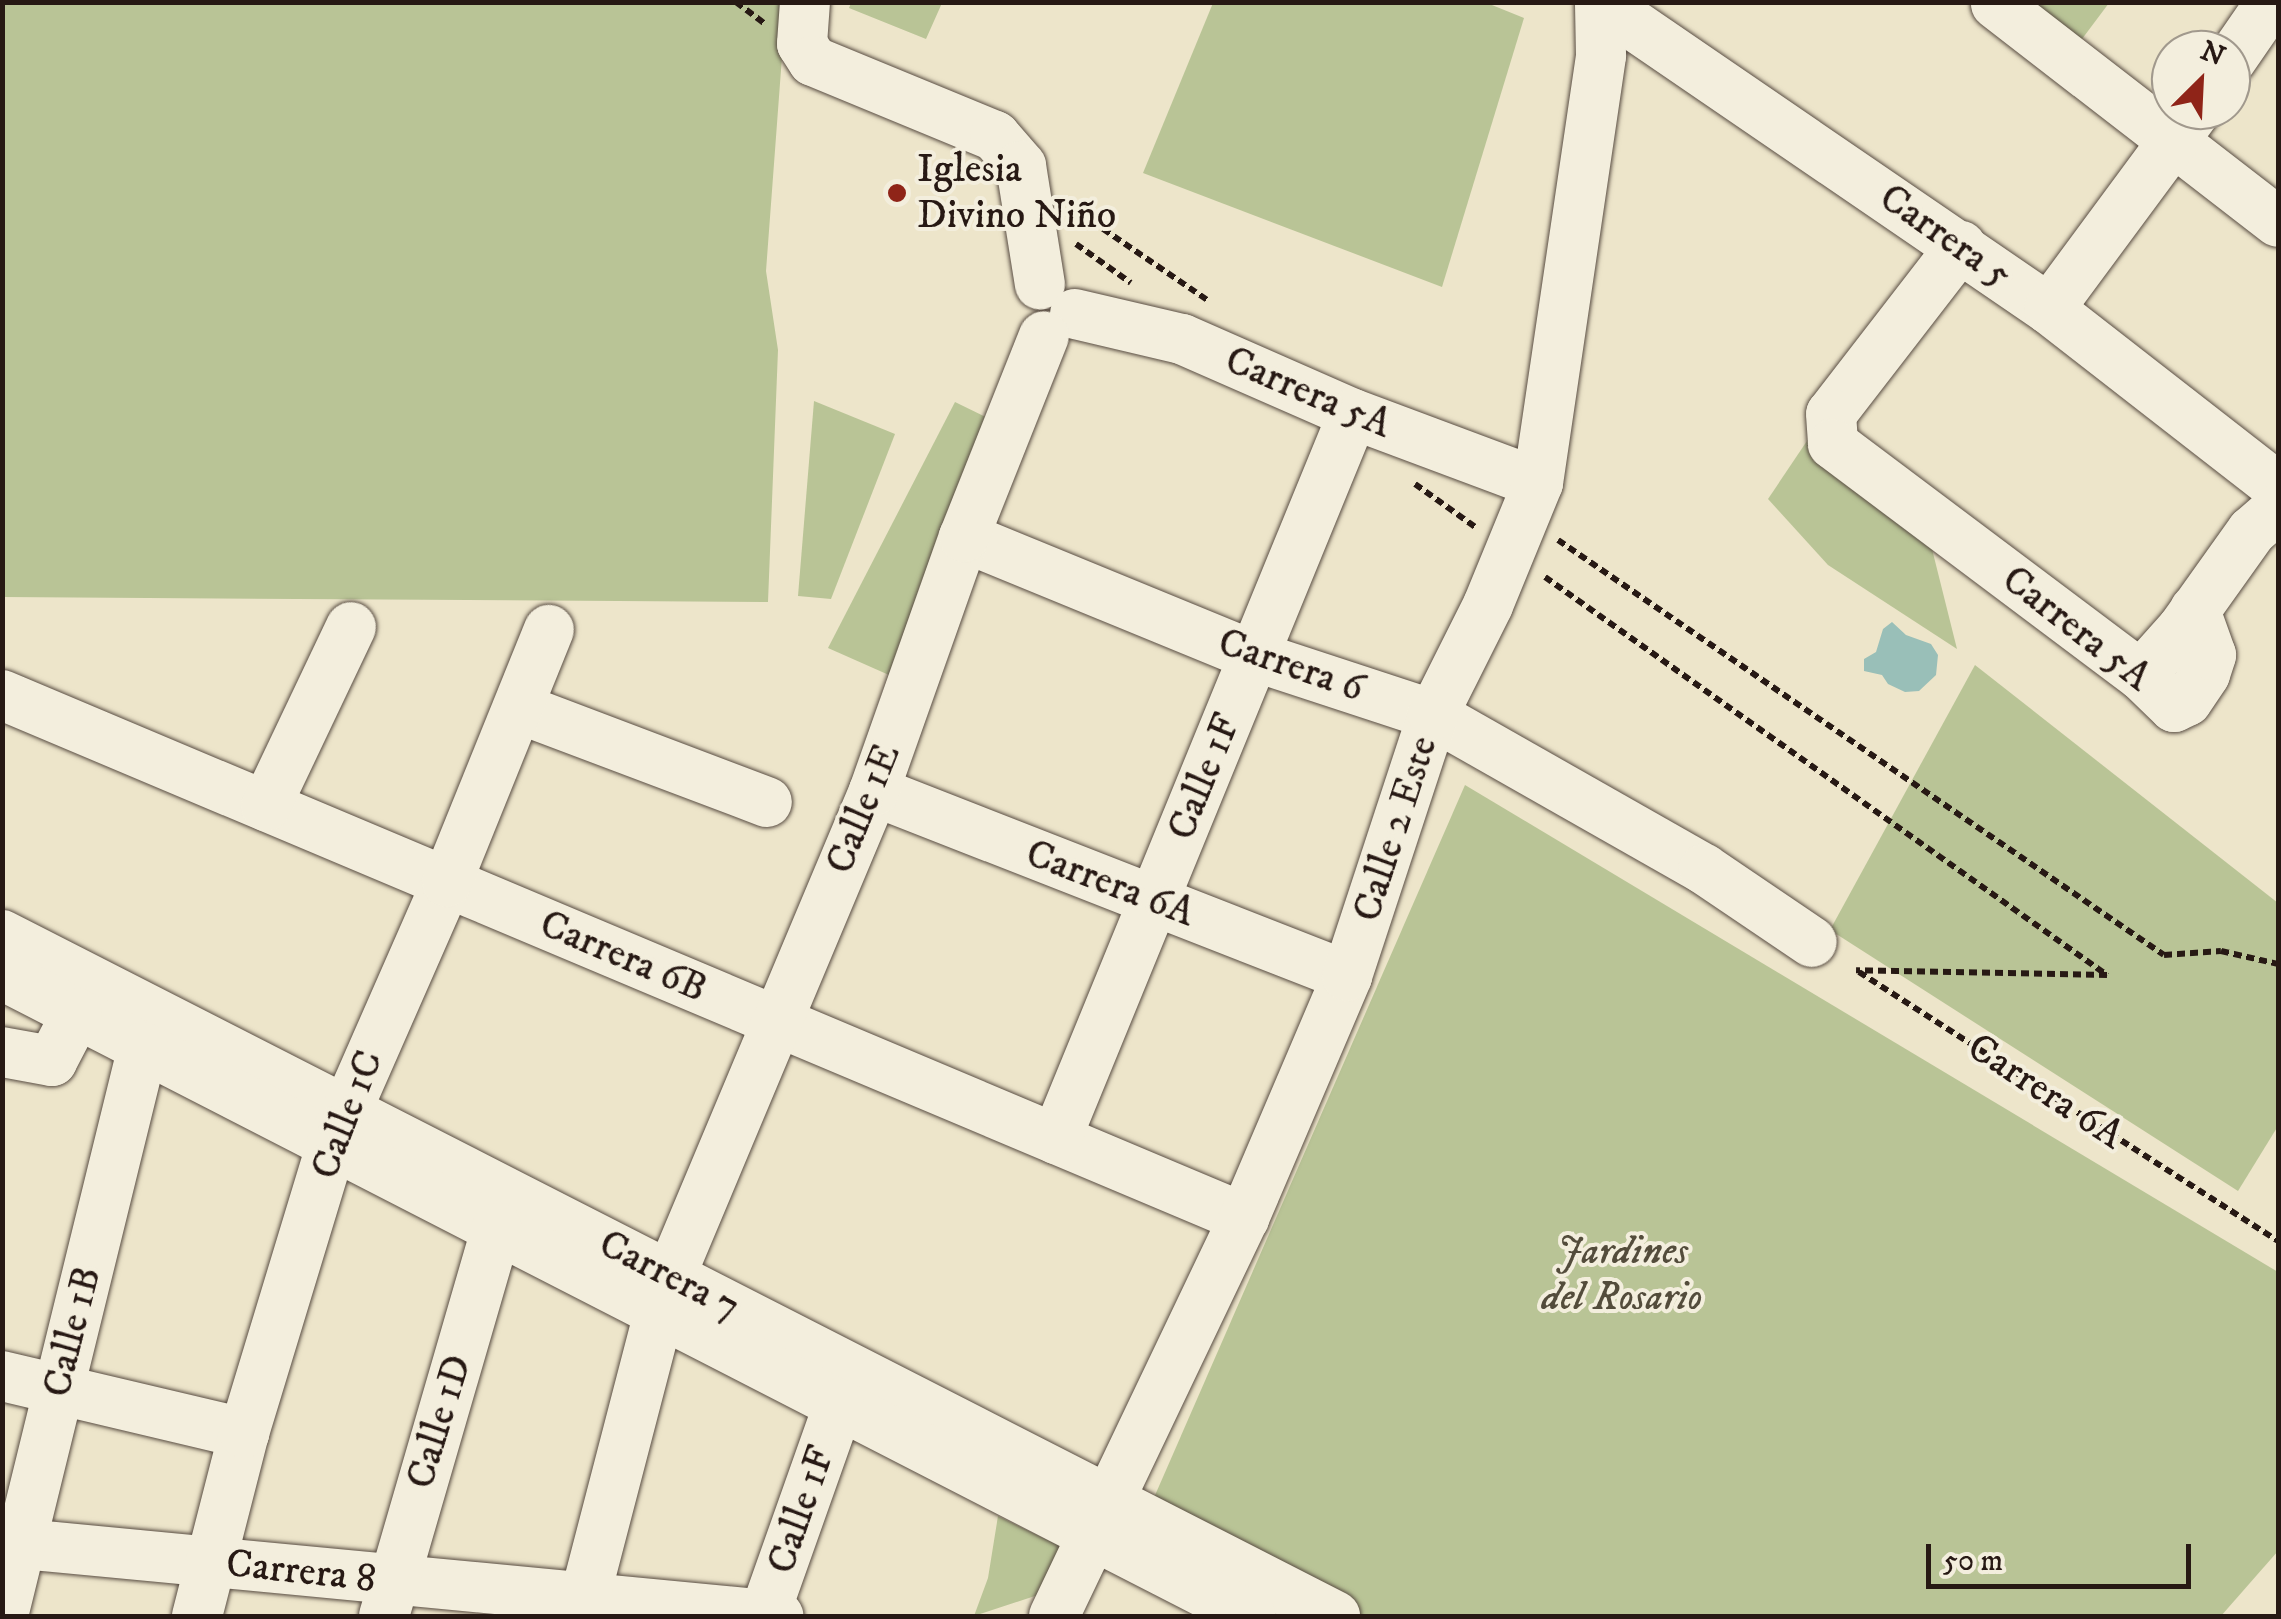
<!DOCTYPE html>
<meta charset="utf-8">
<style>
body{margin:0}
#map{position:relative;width:2281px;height:1619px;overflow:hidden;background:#ede5ca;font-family:"IM FELL DW Pica",serif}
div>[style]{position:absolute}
.green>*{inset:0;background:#b9c496}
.water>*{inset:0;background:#99bfb8}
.path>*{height:6px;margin-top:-3px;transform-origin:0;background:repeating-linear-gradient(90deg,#271914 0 8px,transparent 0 13px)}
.roads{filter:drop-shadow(0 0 2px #584c42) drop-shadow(0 0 2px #584c42)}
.minor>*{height:50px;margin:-25px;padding:0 25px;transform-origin:25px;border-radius:25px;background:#f3eedd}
.dots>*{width:28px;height:28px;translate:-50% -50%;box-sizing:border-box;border:5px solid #f3eedd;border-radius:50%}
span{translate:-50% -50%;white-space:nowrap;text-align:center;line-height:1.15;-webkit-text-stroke:8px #f3eedd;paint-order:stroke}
.poi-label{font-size:40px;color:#271914}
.left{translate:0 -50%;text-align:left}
.street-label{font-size:40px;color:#271914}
.park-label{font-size:40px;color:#534c3b;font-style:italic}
.frame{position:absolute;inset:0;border:5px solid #271914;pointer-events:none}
.north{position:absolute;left:2151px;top:30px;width:100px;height:100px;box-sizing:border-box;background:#f3eedd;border:2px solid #a1998d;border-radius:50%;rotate:24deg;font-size:28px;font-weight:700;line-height:40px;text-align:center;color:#271914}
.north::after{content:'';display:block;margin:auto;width:35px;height:45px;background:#8f2418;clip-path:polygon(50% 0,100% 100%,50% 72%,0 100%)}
.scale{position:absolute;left:1926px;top:1544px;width:265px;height:45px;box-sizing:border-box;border:5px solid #271914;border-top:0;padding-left:12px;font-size:30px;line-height:35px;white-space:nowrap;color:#271914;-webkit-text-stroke:8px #f3eedd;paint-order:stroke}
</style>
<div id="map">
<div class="green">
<div style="clip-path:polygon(3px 3px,786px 3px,766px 271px,778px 350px,768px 602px,3px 597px)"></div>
<div style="clip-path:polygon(851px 3px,851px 2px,942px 3px,926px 39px,849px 8px)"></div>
<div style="clip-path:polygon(1213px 3px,1487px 3px,1524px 18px,1442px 287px,1143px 173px)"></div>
<div style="clip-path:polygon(2027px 3px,2109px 3px,2079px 43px)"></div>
<div style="clip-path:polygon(814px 401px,895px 434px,831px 599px,798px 596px)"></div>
<div style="clip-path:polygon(955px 402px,1000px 424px,907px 683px,828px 648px)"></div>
<div style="clip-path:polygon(1811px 435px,1927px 529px,1957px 649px,1828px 565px,1768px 499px)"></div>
<div style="clip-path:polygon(1975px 665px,2278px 903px,2278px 1126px,2238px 1191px,1830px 930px)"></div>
<div style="clip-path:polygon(1465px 785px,2278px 1272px,2278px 1551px,2221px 1616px,1354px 1616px,1146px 1516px)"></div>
<div style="clip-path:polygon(998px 1516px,1066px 1549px,1047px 1592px,974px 1616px,988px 1578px)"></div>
</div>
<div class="water">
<div style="clip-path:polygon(1892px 622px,1906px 635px,1931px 644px,1938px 655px,1936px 675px,1919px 691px,1905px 692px,1888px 684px,1882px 675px,1864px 671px,1864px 659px,1876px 652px,1883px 629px)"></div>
</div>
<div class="path">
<div style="left:736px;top:2px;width:35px;rotate:37deg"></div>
<div style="left:1071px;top:207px;width:167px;rotate:34.3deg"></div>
<div style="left:1076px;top:244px;width:67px;rotate:35.3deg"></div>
<div style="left:1415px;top:484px;width:77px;rotate:35.5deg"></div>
<div style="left:1558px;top:540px;width:734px;rotate:34.4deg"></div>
<div style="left:2164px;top:955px;width:57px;rotate:-4deg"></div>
<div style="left:2221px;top:951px;width:58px;rotate:12.8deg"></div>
<div style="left:1545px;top:577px;width:689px;rotate:35.31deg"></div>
<div style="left:2107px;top:975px;width:251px;rotate:-178.9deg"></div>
<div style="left:1859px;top:972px;width:498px;rotate:32.7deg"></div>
</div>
<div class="roads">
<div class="minor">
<div style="left:805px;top:2px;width:42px;rotate:94.1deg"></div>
<div style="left:802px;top:44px;width:20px;rotate:57deg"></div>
<div style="left:813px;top:61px;width:197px;rotate:22.4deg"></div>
<div style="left:995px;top:136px;width:40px;rotate:49deg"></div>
<div style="left:1021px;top:166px;width:120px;rotate:80.9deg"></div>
<div style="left:1600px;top:2px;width:544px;rotate:34.36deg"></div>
<div style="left:2049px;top:309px;width:290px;rotate:37.9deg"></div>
<div style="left:1996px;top:4px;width:356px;rotate:37.7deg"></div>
<div style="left:2231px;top:60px;width:70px;rotate:-55.4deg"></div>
<div style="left:1961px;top:246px;width:212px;rotate:127.7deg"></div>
<div style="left:1831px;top:414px;width:30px;rotate:86deg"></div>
<div style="left:1833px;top:444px;width:385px;rotate:36.9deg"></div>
<div style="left:2141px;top:675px;width:46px;rotate:44.1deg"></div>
<div style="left:2174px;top:707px;width:14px;rotate:-25deg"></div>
<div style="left:2187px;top:701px;width:32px;rotate:-56deg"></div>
<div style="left:2205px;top:674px;width:20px;rotate:-72deg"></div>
<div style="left:2211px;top:655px;width:48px;rotate:-109.6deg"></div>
<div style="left:2049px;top:309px;width:247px;rotate:-53.5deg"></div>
<div style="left:1075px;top:314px;width:110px;rotate:13.2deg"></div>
<div style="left:1182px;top:339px;width:187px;rotate:23.7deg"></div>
<div style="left:1353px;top:414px;width:197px;rotate:20.5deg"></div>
<div style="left:964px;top:537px;width:313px;rotate:22.3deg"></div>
<div style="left:1254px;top:656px;width:188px;rotate:18.2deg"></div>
<div style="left:1433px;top:715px;width:312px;rotate:29.6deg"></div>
<div style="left:1704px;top:869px;width:130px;rotate:34.1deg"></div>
<div style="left:2141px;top:675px;width:62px;rotate:-48.3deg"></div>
<div style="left:2182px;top:629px;width:120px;rotate:-54.5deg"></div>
<div style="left:2252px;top:531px;width:35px;rotate:-41deg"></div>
<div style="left:2px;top:695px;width:1348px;rotate:22.84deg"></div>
<div style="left:518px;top:708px;width:266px;rotate:20.7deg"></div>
<div style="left:874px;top:791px;width:508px;rotate:21.36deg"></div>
<div style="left:266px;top:806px;width:198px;rotate:-64.6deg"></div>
<div style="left:2px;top:935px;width:1497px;rotate:27.06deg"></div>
<div style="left:2px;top:975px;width:1404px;rotate:27.17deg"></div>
<div style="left:2px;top:1052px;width:51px;rotate:10.2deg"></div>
<div style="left:52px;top:1061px;width:54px;rotate:-62.5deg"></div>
<div style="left:1056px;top:1139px;width:783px;rotate:-67.72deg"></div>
<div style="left:670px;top:1277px;width:527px;rotate:-67.23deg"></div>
<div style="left:874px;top:791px;width:269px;rotate:-70.5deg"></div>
<div style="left:964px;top:537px;width:216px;rotate:-68.3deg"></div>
<div style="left:2px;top:1376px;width:249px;rotate:13.3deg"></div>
<div style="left:2px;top:1542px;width:780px;rotate:5.45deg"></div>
<div style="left:3px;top:1616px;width:586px;rotate:-76.18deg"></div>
<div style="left:197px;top:1616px;width:189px;rotate:-75.6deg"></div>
<div style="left:244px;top:1433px;width:302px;rotate:-73.1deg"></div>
<div style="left:332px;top:1144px;width:286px;rotate:-66.3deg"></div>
<div style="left:447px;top:882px;width:272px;rotate:-68deg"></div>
<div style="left:384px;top:1616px;width:404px;rotate:-73.8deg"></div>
<div style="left:580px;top:1616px;width:314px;rotate:-75.4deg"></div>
<div style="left:764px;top:1616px;width:225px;rotate:-70.5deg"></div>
<div style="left:1054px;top:1616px;width:441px;rotate:-64.5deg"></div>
<div style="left:1244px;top:1218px;width:263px;rotate:-66.9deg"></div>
<div style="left:1347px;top:976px;width:275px;rotate:-71.8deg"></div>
<div style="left:1433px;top:715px;width:123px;rotate:-63.4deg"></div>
<div style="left:1488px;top:605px;width:132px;rotate:-67.7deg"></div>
<div style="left:1538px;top:483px;width:432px;rotate:-81.6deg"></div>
<div style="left:1601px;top:56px;width:54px;rotate:-91.1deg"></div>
</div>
</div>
<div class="dots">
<div style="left:897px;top:193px;background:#8f2418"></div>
</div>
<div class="poi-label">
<span class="left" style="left:917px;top:193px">Iglesia<br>Divino Niño</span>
</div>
<div class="street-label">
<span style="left:1945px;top:237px;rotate:35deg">Carrera 5</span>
<span style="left:1308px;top:393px;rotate:23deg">Carrera 5A</span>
<span style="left:2076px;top:629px;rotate:38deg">Carrera 5A</span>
<span style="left:1291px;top:666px;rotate:19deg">Carrera 6</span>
<span style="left:1205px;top:777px;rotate:-68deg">Calle 1F</span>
<span style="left:864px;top:809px;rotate:-68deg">Calle 1E</span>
<span style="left:1396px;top:829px;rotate:-72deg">Calle 2 Este</span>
<span style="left:1110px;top:884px;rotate:21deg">Carrera 6A</span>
<span style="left:623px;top:957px;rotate:23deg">Carrera 6B</span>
<span style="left:2045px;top:1092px;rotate:33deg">Carrera 6A</span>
<span style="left:348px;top:1115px;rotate:-69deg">Calle 1C</span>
<span style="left:669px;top:1276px;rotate:27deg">Carrera 7</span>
<span style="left:73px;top:1332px;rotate:-76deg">Calle 1B</span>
<span style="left:440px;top:1422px;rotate:-73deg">Calle 1D</span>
<span style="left:802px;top:1510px;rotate:-71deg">Calle 1F</span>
<span style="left:301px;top:1572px;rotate:6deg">Carrera 8</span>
</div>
<div class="park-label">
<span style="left:1622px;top:1275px">Jardines<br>del Rosario</span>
</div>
<div class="frame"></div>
<div class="north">N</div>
<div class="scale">50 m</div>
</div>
